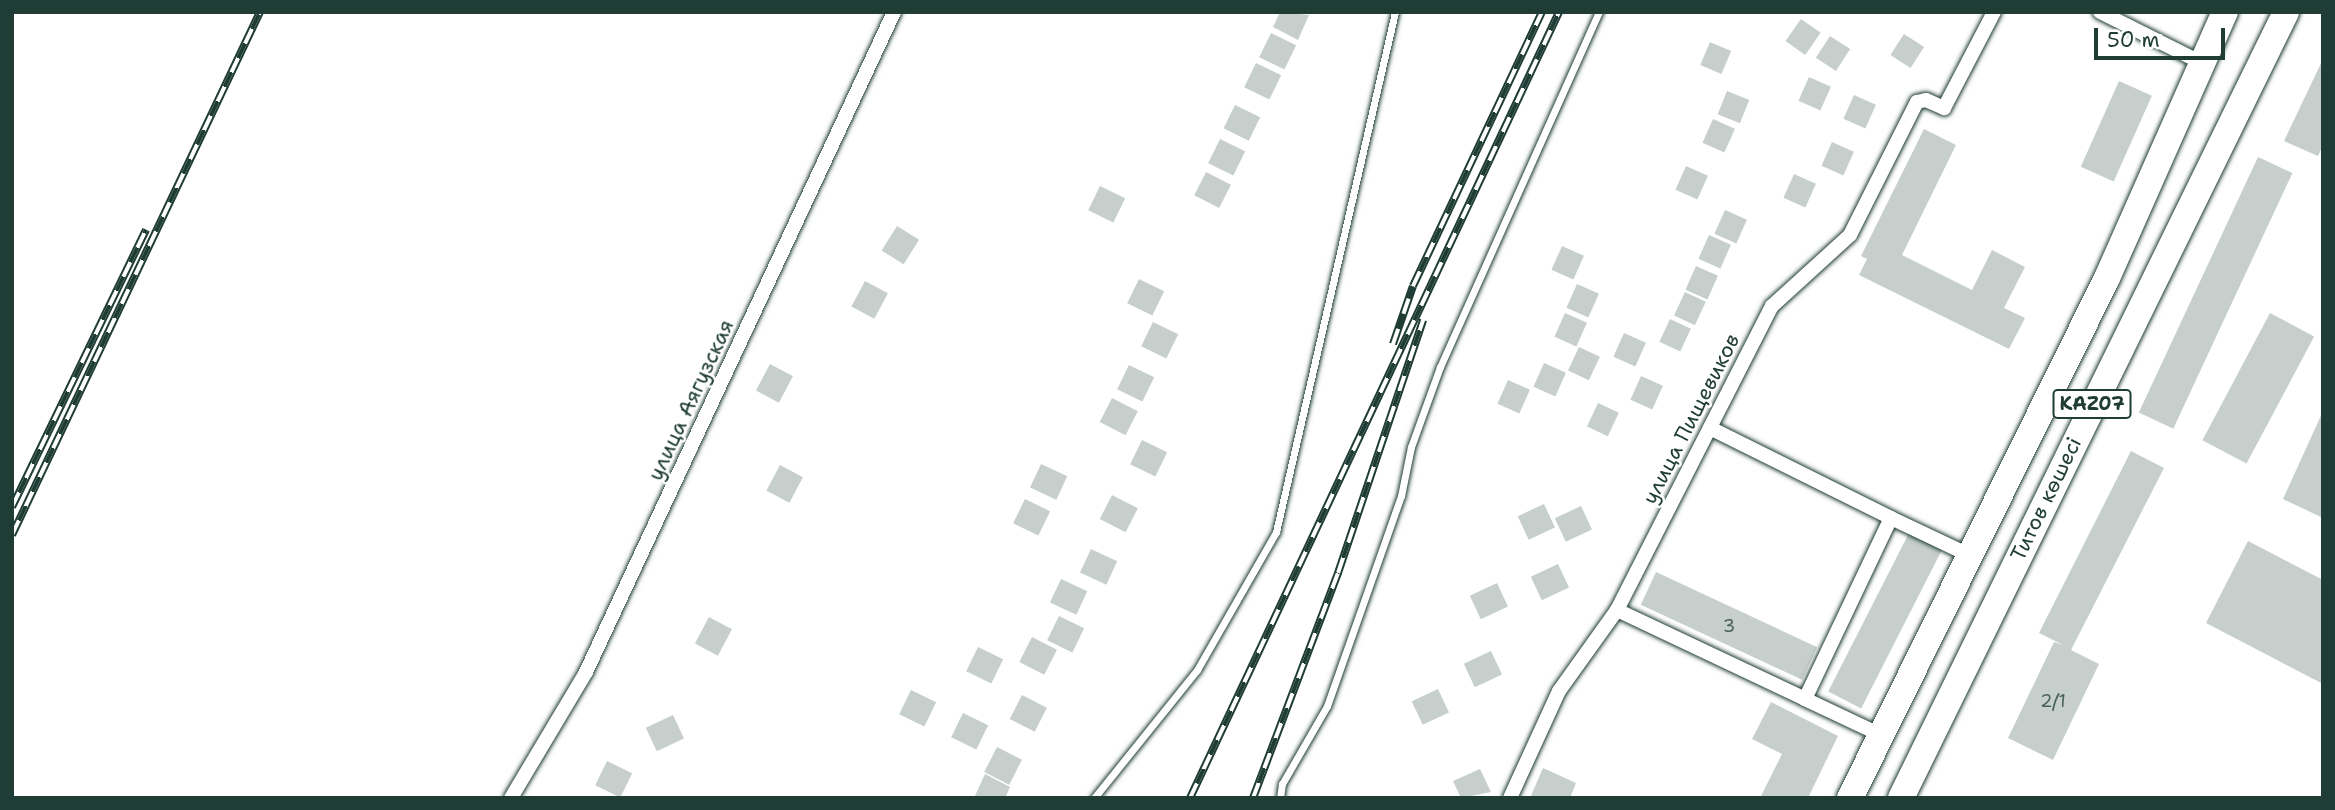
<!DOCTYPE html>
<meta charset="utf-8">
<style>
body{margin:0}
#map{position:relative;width:2335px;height:810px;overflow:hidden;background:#fff;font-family:"Shantell Sans",sans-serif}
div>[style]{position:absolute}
.building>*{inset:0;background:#c7cfcc;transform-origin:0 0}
.roads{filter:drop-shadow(0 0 2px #1f3d34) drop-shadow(0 0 2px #1f3d34)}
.lane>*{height:7px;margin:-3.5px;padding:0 3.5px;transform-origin:3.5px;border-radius:3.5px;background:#fff}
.street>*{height:14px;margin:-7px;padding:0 7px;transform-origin:7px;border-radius:7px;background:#fff}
.highway>*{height:26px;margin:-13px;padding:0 13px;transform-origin:13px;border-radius:13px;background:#fff}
.rail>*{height:8px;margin-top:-4px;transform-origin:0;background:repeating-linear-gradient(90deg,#fff 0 16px,#1f3d34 0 32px);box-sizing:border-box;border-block:2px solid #1f3d34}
span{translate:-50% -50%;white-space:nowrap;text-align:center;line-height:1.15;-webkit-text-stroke:5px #fff;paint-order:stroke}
.number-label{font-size:18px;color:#49625a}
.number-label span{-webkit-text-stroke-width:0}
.shield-label span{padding:2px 5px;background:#fff;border:2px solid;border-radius:5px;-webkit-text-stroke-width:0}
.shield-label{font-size:19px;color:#1f3d34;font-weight:700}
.street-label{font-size:21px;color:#1f3d34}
.frame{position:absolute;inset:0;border:14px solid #1f3d34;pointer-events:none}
.scale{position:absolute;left:2094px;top:28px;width:131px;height:32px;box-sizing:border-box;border:4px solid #1f3d34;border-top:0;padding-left:9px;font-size:21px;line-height:24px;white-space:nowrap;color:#1f3d34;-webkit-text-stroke:5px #fff;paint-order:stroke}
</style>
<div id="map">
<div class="building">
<div style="clip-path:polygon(1280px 12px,1309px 15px,1298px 40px,1273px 27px)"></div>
<div style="left:1801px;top:19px;width:24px;height:27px;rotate:35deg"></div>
<div style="left:1271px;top:33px;width:28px;height:27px;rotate:26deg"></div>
<div style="left:1904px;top:34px;width:24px;height:25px;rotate:33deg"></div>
<div style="left:1830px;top:36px;width:24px;height:26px;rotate:33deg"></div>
<div style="left:1710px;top:42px;width:23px;height:25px;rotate:23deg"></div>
<div style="clip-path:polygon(2323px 59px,2323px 145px,2318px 156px,2284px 141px)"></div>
<div style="left:1256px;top:63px;width:28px;height:27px;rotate:26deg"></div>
<div style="left:1809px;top:77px;width:24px;height:26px;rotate:24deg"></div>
<div style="left:2119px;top:81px;width:36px;height:94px;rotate:24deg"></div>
<div style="left:1727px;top:91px;width:24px;height:25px;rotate:22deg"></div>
<div style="left:1854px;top:95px;width:24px;height:26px;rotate:24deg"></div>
<div style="left:1235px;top:105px;width:28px;height:26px;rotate:26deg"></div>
<div style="left:1713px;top:119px;width:24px;height:26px;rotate:24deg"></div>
<div style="clip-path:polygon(1924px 129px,1956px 145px,1902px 255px,1972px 290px,1992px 250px,2025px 267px,2004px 308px,2025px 318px,2009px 349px,1859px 275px,1867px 259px,1861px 256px)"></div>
<div style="left:1220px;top:139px;width:28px;height:27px;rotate:26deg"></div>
<div style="left:1832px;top:142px;width:24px;height:26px;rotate:24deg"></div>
<div style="left:2258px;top:157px;width:38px;height:282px;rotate:25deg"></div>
<div style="left:1686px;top:166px;width:24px;height:26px;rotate:24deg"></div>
<div style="left:1206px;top:172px;width:28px;height:26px;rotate:27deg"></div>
<div style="left:1794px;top:174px;width:24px;height:26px;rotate:24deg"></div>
<div style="left:1100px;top:186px;width:28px;height:27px;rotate:26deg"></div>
<div style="left:1725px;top:210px;width:24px;height:26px;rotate:24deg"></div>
<div style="left:897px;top:226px;width:26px;height:29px;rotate:32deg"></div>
<div style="left:1709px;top:235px;width:24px;height:26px;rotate:24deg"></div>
<div style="left:1562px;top:246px;width:24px;height:26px;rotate:24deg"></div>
<div style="left:1696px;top:266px;width:24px;height:26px;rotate:24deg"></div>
<div style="left:1139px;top:279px;width:28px;height:27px;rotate:26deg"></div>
<div style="left:865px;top:281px;width:26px;height:29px;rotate:28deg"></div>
<div style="left:1577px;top:284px;width:24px;height:26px;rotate:24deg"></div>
<div style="left:1685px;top:292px;width:23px;height:26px;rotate:25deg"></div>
<div style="left:1565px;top:313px;width:24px;height:26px;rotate:24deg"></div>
<div style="left:2270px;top:313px;width:50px;height:144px;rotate:28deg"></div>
<div style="left:1670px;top:319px;width:23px;height:25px;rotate:25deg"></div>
<div style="left:1153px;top:322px;width:28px;height:27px;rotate:26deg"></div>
<div style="left:1624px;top:333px;width:24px;height:26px;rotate:24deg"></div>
<div style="left:1579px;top:347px;width:23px;height:26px;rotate:25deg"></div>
<div style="left:1544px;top:363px;width:24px;height:26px;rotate:24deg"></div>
<div style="left:770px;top:364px;width:26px;height:30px;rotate:28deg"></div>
<div style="left:1129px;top:365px;width:28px;height:27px;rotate:26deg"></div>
<div style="left:1641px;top:376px;width:24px;height:26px;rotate:24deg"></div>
<div style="left:1508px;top:380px;width:24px;height:26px;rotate:24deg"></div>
<div style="left:1112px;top:398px;width:29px;height:27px;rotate:27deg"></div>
<div style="left:1598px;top:403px;width:23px;height:26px;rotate:25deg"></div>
<div style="clip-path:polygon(2323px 411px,2323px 518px,2283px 499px)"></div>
<div style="left:1142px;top:440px;width:28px;height:27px;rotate:26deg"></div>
<div style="clip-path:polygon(2131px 451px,2164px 468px,2071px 650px,2099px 664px,2053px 760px,2008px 738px,2054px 642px,2063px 645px,2039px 633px)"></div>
<div style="left:1041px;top:464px;width:29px;height:26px;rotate:25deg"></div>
<div style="left:780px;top:465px;width:26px;height:29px;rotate:28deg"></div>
<div style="left:1112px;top:495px;width:29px;height:27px;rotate:27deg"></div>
<div style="left:1025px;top:499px;width:28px;height:27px;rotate:26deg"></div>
<div style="left:1544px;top:504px;width:26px;height:29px;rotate:65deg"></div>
<div style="left:1581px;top:506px;width:26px;height:29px;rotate:65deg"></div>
<div style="left:1909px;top:533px;width:37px;height:178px;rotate:27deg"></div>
<div style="clip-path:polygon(2248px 541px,2323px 580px,2323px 684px,2206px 623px)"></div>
<div style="left:1091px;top:549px;width:29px;height:26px;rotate:25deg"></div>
<div style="left:1558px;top:564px;width:26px;height:30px;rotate:65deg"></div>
<div style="left:1656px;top:572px;width:178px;height:36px;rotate:25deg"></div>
<div style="left:1061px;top:579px;width:29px;height:26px;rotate:25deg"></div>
<div style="left:1497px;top:583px;width:26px;height:30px;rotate:65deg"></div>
<div style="left:1059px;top:616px;width:28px;height:27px;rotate:26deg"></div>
<div style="left:709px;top:617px;width:26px;height:30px;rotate:28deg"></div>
<div style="left:1032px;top:637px;width:28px;height:28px;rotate:27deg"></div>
<div style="left:978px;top:647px;width:28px;height:27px;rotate:26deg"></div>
<div style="left:1491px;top:651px;width:26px;height:30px;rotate:65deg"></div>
<div style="left:1438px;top:689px;width:26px;height:29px;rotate:65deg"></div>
<div style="left:911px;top:690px;width:28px;height:27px;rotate:26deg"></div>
<div style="left:1022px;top:695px;width:28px;height:27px;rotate:27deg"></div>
<div style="clip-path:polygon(1771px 702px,1838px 736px,1808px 798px,1760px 798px,1782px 754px,1752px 739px)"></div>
<div style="left:963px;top:713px;width:28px;height:27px;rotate:26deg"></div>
<div style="left:673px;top:715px;width:26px;height:30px;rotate:65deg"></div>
<div style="left:997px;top:747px;width:28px;height:28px;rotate:27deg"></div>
<div style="left:607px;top:761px;width:28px;height:27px;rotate:26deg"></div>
<div style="clip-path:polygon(1543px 768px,1576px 783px,1570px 798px,1530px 798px)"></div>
<div style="clip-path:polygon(1480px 769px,1491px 792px,1461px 798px,1453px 781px)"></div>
<div style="clip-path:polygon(985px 774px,1010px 787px,1005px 798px,974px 798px)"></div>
</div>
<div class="roads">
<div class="lane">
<div style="left:1094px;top:798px;width:164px;rotate:-51.2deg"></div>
<div style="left:1197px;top:670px;width:159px;rotate:-60.2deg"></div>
<div style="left:1276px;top:532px;width:533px;rotate:-77.11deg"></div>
<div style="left:1280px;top:798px;width:14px;rotate:-82deg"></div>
<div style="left:1282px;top:784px;width:90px;rotate:-60deg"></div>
<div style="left:1327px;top:706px;width:223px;rotate:-70.6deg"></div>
<div style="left:1401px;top:496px;width:50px;rotate:-78.5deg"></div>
<div style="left:1411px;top:447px;width:85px;rotate:-70.1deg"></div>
<div style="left:1440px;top:367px;width:389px;rotate:-65.9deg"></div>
</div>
<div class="street">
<div style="left:2100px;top:12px;width:116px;rotate:26.6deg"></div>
<div style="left:1710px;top:428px;width:202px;rotate:26.4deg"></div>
<div style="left:1617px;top:610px;width:208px;rotate:25.3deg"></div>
<div style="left:1881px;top:735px;width:84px;rotate:-154.7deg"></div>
<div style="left:1805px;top:699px;width:200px;rotate:-64.6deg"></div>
<div style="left:1891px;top:518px;width:86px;rotate:25.4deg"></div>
<div style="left:511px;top:798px;width:147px;rotate:-59.2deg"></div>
<div style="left:586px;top:672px;width:728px;rotate:-64.98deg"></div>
<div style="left:1510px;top:798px;width:118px;rotate:-65.4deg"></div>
<div style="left:1559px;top:691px;width:100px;rotate:-54.4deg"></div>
<div style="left:1617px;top:610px;width:341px;rotate:-63deg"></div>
<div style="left:1772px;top:306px;width:105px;rotate:-42.3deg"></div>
<div style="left:1850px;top:235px;width:149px;rotate:-63.3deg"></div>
<div style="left:1917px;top:102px;width:9px;rotate:-13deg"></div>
<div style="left:1926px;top:100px;width:20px;rotate:24deg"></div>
<div style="left:1944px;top:108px;width:108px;rotate:-62.5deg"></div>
</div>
<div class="highway">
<div style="left:1850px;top:798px;width:580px;rotate:-63.7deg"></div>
<div style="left:2107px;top:278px;width:291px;rotate:-66.1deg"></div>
<div style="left:1901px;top:798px;width:875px;rotate:-63.9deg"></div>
</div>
</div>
<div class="rail">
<div style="left:1393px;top:344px;width:61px;rotate:-71deg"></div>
<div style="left:1413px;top:286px;width:303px;rotate:-64.8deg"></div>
<div style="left:12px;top:507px;width:308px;rotate:-64.2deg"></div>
<div style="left:12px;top:535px;width:579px;rotate:-64.63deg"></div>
<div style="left:1190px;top:798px;width:868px;rotate:-64.85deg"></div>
<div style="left:1253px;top:798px;width:241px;rotate:-69.3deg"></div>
<div style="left:1338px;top:573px;width:267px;rotate:-71.4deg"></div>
</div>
<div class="number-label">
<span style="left:1729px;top:626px">3</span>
<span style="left:2053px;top:701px">2/1</span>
</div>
<div class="shield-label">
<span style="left:2092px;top:404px">KAZ07</span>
</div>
<div class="street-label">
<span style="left:691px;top:400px;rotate:-65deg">улица Аягузская</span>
<span style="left:1691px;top:419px;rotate:-63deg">улица Пищевиков</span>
<span style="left:2046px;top:499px;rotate:-64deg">Титов көшесі</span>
</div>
<div class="frame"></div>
<div class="scale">50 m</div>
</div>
